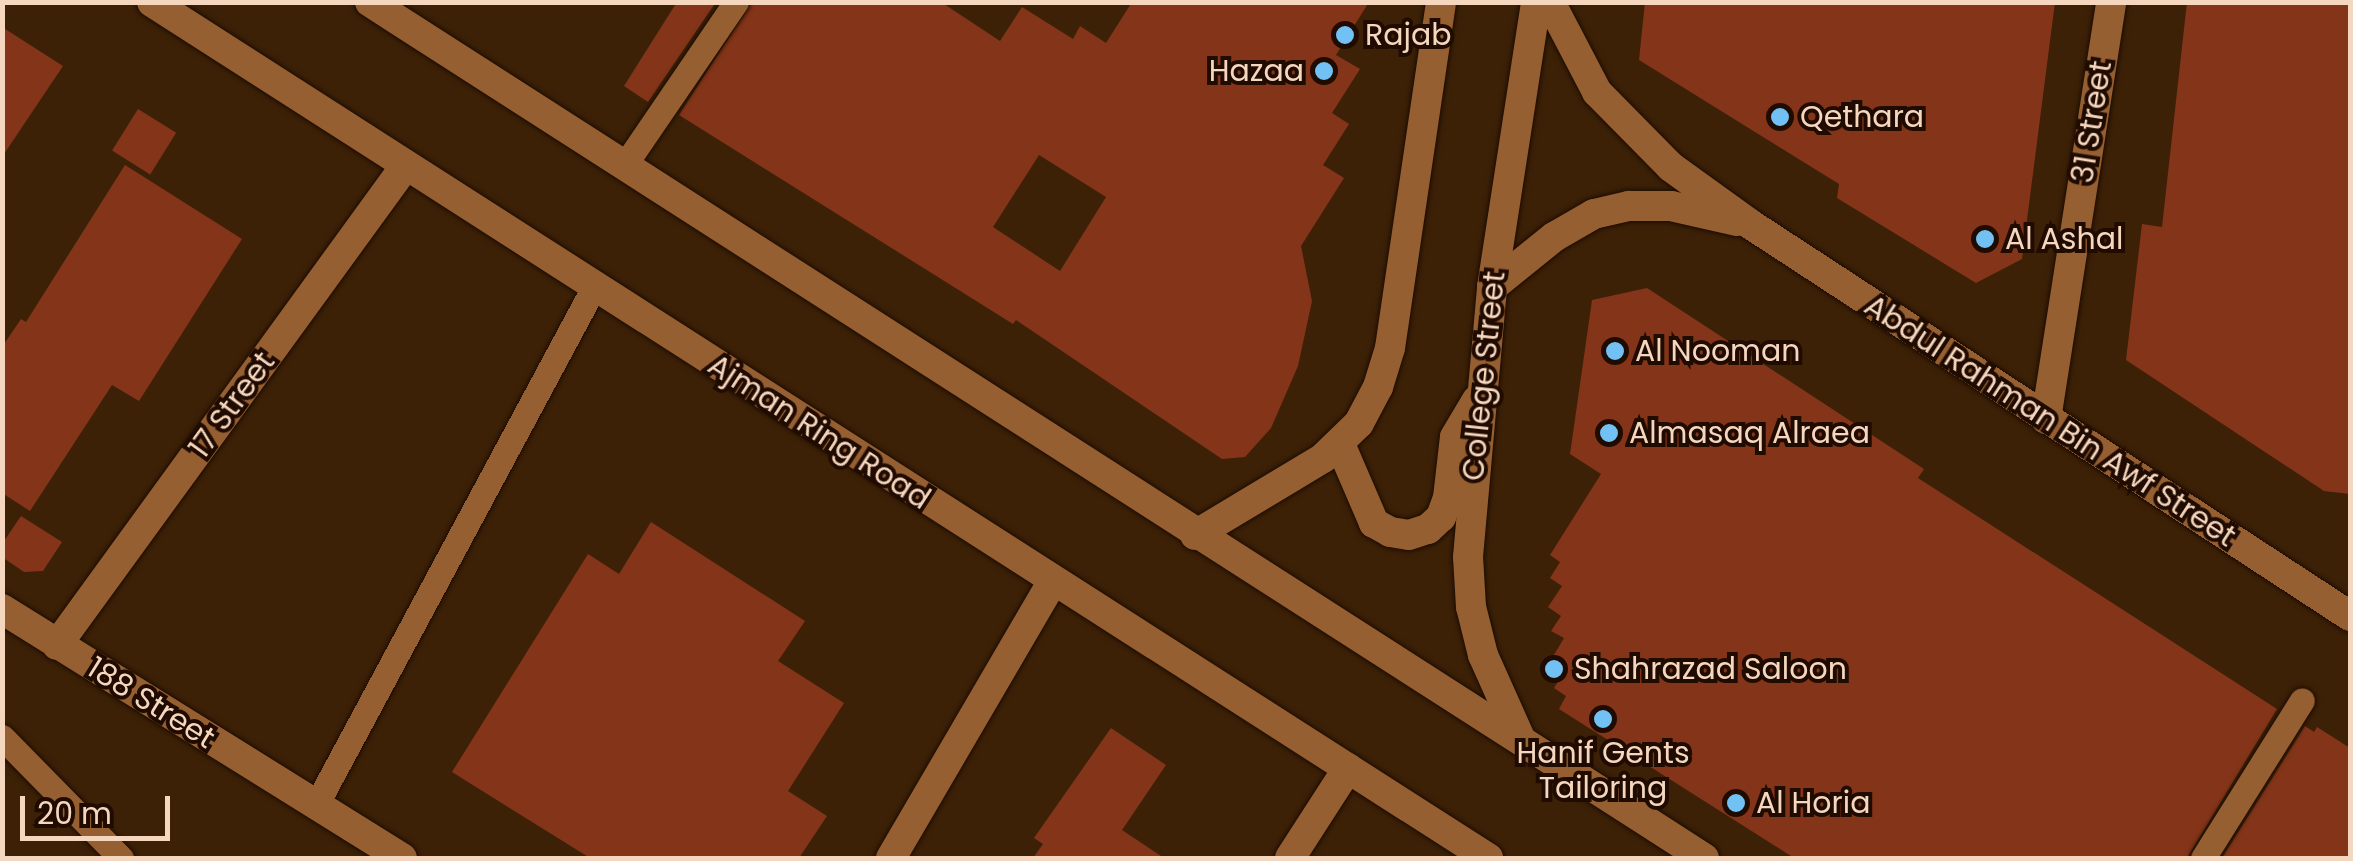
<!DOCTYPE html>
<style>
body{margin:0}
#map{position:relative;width:2353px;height:861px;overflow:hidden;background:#3c2107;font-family:Poppins,sans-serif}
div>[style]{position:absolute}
.building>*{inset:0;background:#843519;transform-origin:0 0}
.roads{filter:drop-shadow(0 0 2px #1d0c01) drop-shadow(0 0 2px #1d0c01)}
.lane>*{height:25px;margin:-12.5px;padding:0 12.5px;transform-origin:12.5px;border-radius:12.5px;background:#965f31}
.street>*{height:30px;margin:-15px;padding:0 15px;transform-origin:15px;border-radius:15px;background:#965f31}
.secondary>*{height:30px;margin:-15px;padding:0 15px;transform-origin:15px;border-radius:15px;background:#965f31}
.dots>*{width:28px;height:28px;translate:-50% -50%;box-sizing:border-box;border:5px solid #200b00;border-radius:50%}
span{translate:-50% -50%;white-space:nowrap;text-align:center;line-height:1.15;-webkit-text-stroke:8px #200b00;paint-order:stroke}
.poi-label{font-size:30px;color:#f5d6be}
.left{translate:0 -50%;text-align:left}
.right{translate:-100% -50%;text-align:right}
.street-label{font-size:30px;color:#f5d6be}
.frame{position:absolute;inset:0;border:5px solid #f5d6be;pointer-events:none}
.scale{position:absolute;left:20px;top:796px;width:150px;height:45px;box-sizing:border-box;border:5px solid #f5d6be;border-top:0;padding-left:12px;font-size:30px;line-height:35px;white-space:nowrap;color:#f5d6be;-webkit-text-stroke:8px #200b00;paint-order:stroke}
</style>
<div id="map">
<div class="building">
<div style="clip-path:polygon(677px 2px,716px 2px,648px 102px,624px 86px)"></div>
<div style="clip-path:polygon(evenodd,752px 2px,941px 2px,1000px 41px,1022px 7px,1073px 39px,1080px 26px,1106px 43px,1132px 2px,1369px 2px,1336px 55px,1360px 69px,1332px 113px,1349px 124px,1323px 165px,1344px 178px,1301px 246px,1312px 301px,1298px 366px,1271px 428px,1245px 457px,1222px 459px,1016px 320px,1013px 324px,679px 115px,752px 2px,1039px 155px,1106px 197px,1060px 271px,993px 227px,1039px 155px)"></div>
<div style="clip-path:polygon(1645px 2px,2055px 2px,2022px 259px,1976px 283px,1837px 198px,1839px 184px,1639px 60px)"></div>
<div style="clip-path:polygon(2187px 2px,2350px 2px,2350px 494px,2324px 491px,2126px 360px,2142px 224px,2162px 227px)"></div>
<div style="clip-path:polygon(2px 27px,63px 66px,2px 157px)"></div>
<div style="left:138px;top:109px;width:45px;height:49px;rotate:32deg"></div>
<div style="clip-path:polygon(125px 165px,242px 239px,139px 401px,112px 385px,30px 511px,2px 493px,2px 347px,21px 319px,26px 322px)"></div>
<div style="clip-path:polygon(1647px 288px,1924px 469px,1918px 478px,2277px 709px,2187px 858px,1794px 858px,1559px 709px,1566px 696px,1554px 688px,1565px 670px,1551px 660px,1564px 638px,1551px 631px,1561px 616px,1548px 607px,1562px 586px,1550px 578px,1560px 562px,1550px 555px,1601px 474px,1570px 454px,1592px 300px)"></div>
<div style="clip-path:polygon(21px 516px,62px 542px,43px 571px,24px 572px,2px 557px,2px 544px)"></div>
<div style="clip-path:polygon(651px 522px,805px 621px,778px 661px,844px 703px,788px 791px,827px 816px,799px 858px,590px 858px,452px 772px,588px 554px,619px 574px)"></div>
<div style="clip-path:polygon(2305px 726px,2314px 732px,2317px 727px,2350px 748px,2350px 858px,2222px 858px)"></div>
<div style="clip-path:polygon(1111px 728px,1166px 765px,1122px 830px,1164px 858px,1033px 858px,1043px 844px,1034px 838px)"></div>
</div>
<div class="roads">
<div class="lane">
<div style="left:624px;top:166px;width:199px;rotate:-55.7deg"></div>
<div style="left:2px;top:737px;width:170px;rotate:45.5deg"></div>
<div style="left:316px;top:805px;width:588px;rotate:-61.78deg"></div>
<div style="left:2203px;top:858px;width:186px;rotate:-57.9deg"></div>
</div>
<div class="street">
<div style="left:1550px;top:2px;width:102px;rotate:62.4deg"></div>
<div style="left:1597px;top:92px;width:105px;rotate:45.4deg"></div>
<div style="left:1671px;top:167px;width:97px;rotate:35.8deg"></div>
<div style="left:1750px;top:224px;width:717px;rotate:33.16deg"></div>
<div style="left:1492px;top:287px;width:80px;rotate:-38.9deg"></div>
<div style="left:1554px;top:237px;width:46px;rotate:-29.9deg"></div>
<div style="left:1594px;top:214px;width:36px;rotate:-13deg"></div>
<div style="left:1629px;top:206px;width:42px"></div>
<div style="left:1671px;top:206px;width:68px;rotate:12.8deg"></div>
<div style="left:2046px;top:419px;width:422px;rotate:-81.1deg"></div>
<div style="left:2px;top:609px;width:471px;rotate:31.9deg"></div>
<div style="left:57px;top:645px;width:593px;rotate:-53.98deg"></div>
<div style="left:891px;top:858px;width:320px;rotate:-59.7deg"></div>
<div style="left:1290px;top:858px;width:107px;rotate:-57.2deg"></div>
</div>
<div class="secondary">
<div style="left:152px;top:2px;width:1587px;rotate:32.65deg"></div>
<div style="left:370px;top:2px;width:1585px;rotate:32.69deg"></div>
<div style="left:1340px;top:444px;width:86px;rotate:66.7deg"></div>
<div style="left:1374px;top:523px;width:18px;rotate:29deg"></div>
<div style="left:1390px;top:532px;width:19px;rotate:9deg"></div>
<div style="left:1409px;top:535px;width:20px;rotate:-18deg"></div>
<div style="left:1428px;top:529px;width:18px;rotate:-43deg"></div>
<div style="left:1441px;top:517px;width:20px;rotate:-70deg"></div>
<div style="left:1448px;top:498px;width:61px;rotate:-83.5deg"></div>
<div style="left:1455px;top:437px;width:43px;rotate:-59.3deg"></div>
<div style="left:1195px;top:535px;width:149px;rotate:-31deg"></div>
<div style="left:1323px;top:458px;width:50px;rotate:-44.2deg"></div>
<div style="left:1359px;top:423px;width:41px;rotate:-62.2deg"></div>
<div style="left:1378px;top:387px;width:41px;rotate:-72.9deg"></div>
<div style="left:1390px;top:348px;width:350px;rotate:-81.6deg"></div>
<div style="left:1521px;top:740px;width:93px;rotate:-114.1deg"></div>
<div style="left:1483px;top:655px;width:49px;rotate:-104deg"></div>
<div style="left:1471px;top:607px;width:50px;rotate:-93.4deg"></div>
<div style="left:1468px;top:557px;width:271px;rotate:-84.9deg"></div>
<div style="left:1492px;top:287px;width:288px;rotate:-81.2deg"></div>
</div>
</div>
<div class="dots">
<div style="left:1345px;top:35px;background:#72c1f5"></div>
<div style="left:1324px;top:71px;background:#72c1f5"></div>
<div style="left:1780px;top:117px;background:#72c1f5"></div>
<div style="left:1985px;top:239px;background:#72c1f5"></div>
<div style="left:1615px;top:351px;background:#72c1f5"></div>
<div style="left:1609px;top:433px;background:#72c1f5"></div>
<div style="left:1554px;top:669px;background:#72c1f5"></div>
<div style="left:1603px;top:719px;background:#72c1f5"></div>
<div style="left:1736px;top:803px;background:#72c1f5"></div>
</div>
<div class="poi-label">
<span class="left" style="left:1365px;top:35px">Rajab</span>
<span class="right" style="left:1304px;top:71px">Hazaa</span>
<span class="left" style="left:1800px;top:117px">Qethara</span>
<span class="left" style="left:2005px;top:239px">Al Ashal</span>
<span class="left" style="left:1635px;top:351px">Al Nooman</span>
<span class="left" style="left:1629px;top:433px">Almasaq Alraea</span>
<span class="left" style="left:1574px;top:669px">Shahrazad Saloon</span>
<span style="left:1603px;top:770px">Hanif Gents<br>Tailoring</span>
<span class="left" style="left:1756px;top:803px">Al Horia</span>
</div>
<div class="street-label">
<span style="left:2092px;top:122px;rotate:-81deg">31 Street</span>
<span style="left:1484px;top:376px;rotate:-84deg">College Street</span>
<span style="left:232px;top:405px;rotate:-54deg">17 Street</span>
<span style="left:2050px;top:421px;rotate:33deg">Abdul Rahman Bin Awf Street</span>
<span style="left:819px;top:432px;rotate:33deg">Ajman Ring Road</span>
<span style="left:151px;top:703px;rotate:32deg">188 Street</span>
</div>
<div class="frame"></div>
<div class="scale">20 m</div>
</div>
